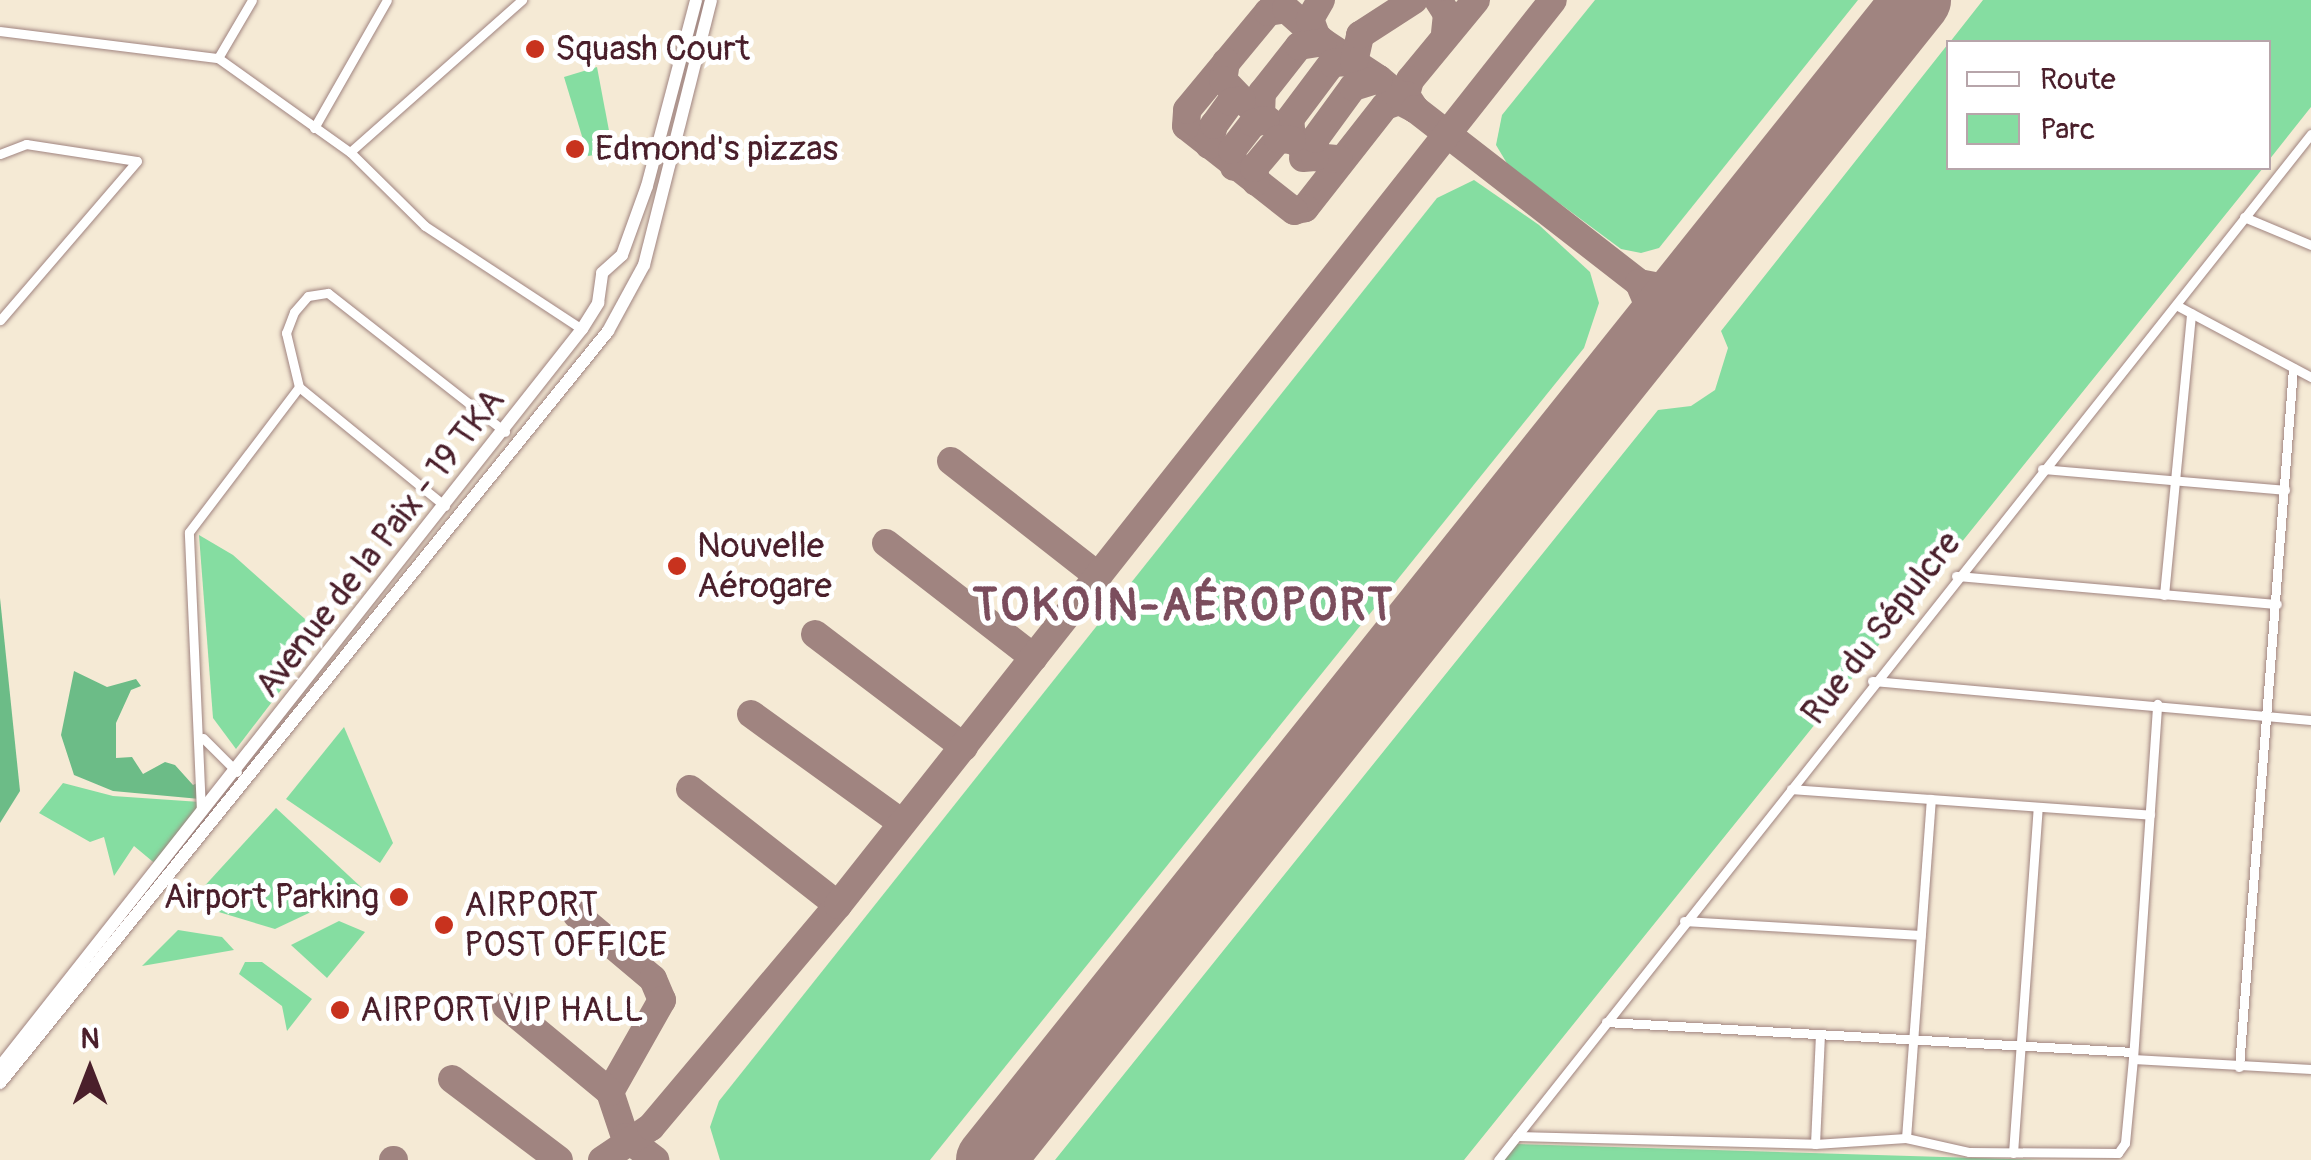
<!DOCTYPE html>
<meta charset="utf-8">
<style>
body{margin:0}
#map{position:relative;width:2311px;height:1160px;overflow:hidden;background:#f5ead5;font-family:Pangolin,sans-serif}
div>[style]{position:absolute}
.green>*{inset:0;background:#85dda1}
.forest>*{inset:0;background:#6cbc87}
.taxiway>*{height:28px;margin:-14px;padding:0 14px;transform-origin:14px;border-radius:14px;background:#a08480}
.runway>*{height:68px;margin:-34px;padding:0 34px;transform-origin:34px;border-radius:34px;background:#a08480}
.roads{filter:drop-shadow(0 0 2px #a08480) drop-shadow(0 0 2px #a08480)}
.street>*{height:9px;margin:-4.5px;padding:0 4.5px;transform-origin:4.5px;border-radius:4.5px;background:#fff}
.secondary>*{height:12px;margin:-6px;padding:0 6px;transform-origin:6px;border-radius:6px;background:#fff}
.dots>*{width:28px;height:28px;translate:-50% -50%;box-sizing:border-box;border:5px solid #fff;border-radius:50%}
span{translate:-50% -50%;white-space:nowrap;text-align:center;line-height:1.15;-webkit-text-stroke:10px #fff;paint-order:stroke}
.poi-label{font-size:35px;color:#4a1f2b}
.left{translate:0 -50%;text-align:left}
.right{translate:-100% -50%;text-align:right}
.street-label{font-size:35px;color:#4a1f2b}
.district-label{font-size:45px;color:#7b4d5d;font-weight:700;letter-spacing:2.5px}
.legend{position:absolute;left:1946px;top:40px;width:325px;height:130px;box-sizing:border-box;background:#fff;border:2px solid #b7a5aa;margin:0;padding:12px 18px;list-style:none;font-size:30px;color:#4a1f2b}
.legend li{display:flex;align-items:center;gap:20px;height:50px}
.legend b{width:50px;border:2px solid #b7a5aa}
.north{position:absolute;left:40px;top:1020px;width:100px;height:100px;-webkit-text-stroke:8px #fff;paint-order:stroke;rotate:0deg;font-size:28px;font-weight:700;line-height:40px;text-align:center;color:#4a1f2b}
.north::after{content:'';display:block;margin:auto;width:35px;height:45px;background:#4a1f2b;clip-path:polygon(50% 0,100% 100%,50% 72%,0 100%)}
</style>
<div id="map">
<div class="green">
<div style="clip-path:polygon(1595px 0,1858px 0,1659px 248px,1641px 253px,1621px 249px,1508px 165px,1496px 145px,1502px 115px)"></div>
<div style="clip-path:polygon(1983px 0,2311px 0,2311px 107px,2269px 160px,2268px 42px,1950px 42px)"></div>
<div style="clip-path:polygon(1948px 44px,1948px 168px,2263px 168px,1464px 1160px,1055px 1160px,1658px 410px,1691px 406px,1715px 390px,1728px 348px,1721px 331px)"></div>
<div style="clip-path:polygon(597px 67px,613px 152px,588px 156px,564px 77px)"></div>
<div style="clip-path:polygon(1474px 180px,1539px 225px,1590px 272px,1599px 303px,1584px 348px,930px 1160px,720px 1160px,710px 1127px,719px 1101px,1437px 198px)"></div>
<div style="clip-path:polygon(199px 535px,233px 555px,323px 635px,236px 749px,213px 718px)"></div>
<div style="clip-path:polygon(344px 727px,393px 843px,380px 863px,286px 799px)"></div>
<div style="clip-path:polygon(63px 783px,113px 796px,200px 802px,201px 815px,158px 866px,134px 846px,114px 876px,104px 837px,90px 842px,39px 813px)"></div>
<div style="clip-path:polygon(276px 808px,362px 888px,275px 929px,189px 903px)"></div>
<div style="clip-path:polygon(339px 921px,365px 932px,327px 978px,291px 945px)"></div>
<div style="clip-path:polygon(178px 930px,222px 937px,234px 950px,142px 966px)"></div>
<div style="clip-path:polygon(245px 962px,262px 962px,312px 999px,287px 1031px,282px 1006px,239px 974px)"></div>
<div style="clip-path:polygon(1517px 1144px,2044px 1160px,1503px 1160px)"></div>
</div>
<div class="forest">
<div style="clip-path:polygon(0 598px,20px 791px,0 823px)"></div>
<div style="clip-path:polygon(74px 671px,107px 687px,136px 679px,141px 686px,131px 690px,116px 723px,116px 758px,132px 757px,143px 774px,165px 762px,175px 765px,193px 785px,199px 782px,200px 799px,113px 791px,74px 775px,61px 735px)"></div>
</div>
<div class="taxiway">
<div style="left:1438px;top:0;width:17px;rotate:57deg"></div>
<div style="left:1447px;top:14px;width:18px;rotate:96deg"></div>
<div style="left:1476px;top:0;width:104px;rotate:129.5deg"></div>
<div style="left:1410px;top:80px;width:16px;rotate:105deg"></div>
<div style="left:1406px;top:95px;width:17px;rotate:57deg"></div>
<div style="left:1415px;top:109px;width:18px;rotate:-153deg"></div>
<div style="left:1399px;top:101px;width:15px;rotate:160deg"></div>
<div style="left:1385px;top:106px;width:130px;rotate:128.1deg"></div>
<div style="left:1305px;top:208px;width:11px;rotate:165deg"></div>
<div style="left:1294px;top:211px;width:137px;rotate:-141.8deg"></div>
<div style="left:1186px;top:126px;width:16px;rotate:-86deg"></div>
<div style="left:1187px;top:110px;width:127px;rotate:-50.4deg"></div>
<div style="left:1268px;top:12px;width:18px;rotate:-9deg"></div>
<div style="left:1286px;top:9px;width:50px;rotate:41.7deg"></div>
<div style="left:1323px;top:42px;width:67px;rotate:33.5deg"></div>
<div style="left:1379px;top:79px;width:47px;rotate:39.8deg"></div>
<div style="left:1415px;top:109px;width:284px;rotate:37.8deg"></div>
<div style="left:1316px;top:35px;width:17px;rotate:-111deg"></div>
<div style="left:1310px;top:19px;width:22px;rotate:-60deg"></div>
<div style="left:1226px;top:62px;width:18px;rotate:99deg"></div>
<div style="left:1223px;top:80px;width:28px;rotate:46deg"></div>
<div style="left:1242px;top:100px;width:93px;rotate:38deg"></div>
<div style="left:1315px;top:157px;width:24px;rotate:5deg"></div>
<div style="left:1261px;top:116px;width:23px;rotate:-88deg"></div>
<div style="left:1262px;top:93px;width:60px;rotate:-51.8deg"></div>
<div style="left:1299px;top:46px;width:24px;rotate:-9deg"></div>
<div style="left:1292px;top:140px;width:21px;rotate:-95deg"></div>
<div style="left:1290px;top:119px;width:70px;rotate:-53.1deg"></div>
<div style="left:1332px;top:63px;width:22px;rotate:-3deg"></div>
<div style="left:1354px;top:62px;width:28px;rotate:-77deg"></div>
<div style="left:1360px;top:35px;width:64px;rotate:-32.9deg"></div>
<div style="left:1209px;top:145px;width:21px;rotate:-76deg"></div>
<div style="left:1214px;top:125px;width:29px;rotate:-54deg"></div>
<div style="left:1231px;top:102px;width:11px;rotate:-10deg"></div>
<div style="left:1303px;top:158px;width:12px;rotate:-5deg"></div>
<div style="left:1315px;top:157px;width:18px;rotate:-90deg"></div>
<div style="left:1315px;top:139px;width:64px;rotate:-53.8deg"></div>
<div style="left:1353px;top:87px;width:27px;rotate:-17deg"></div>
<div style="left:1234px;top:167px;width:17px;rotate:-97deg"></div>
<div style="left:1232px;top:150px;width:34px;rotate:-52deg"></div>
<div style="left:1253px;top:123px;width:13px;rotate:-13deg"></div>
<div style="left:1256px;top:182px;width:14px;rotate:-98deg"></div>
<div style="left:1254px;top:168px;width:38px;rotate:-50deg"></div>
<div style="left:1278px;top:139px;width:14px;rotate:4deg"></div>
<div style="left:1645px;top:345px;width:30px;rotate:-75deg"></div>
<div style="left:1653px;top:316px;width:36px;rotate:-113deg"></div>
<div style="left:1639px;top:283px;width:38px;rotate:11deg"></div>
<div style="left:1676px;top:290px;width:19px;rotate:-28deg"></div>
<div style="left:951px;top:461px;width:187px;rotate:38deg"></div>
<div style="left:886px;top:543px;width:187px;rotate:37.8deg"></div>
<div style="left:815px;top:634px;width:187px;rotate:37.2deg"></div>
<div style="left:751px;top:714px;width:186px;rotate:35.8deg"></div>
<div style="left:690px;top:789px;width:188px;rotate:38.1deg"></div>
<div style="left:577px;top:915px;width:99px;rotate:40.1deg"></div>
<div style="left:653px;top:979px;width:23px;rotate:67deg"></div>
<div style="left:662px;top:1000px;width:106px;rotate:119.5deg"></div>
<div style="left:610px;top:1092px;width:47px;rotate:71.6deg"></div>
<div style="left:625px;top:1137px;width:38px;rotate:37deg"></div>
<div style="left:506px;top:1006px;width:135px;rotate:39.6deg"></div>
<div style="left:452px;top:1079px;width:134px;rotate:37.1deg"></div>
<div style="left:393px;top:1160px;width:1px"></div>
<div style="left:602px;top:1160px;width:59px;rotate:-34deg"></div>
<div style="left:651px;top:1127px;width:290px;rotate:-49.9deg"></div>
<div style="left:838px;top:905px;width:1153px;rotate:-51.69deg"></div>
</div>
<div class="runway">
<div style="left:990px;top:1160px;width:1485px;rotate:-51.37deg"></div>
</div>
<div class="roads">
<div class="street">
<div style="left:0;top:31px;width:220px;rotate:7.1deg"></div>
<div style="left:218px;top:58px;width:162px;rotate:35.5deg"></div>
<div style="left:350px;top:152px;width:105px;rotate:44.6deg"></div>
<div style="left:425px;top:226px;width:188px;rotate:33.3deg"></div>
<div style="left:218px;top:58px;width:67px;rotate:-59.6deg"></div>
<div style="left:314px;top:128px;width:147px;rotate:-60.3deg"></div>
<div style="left:350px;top:152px;width:230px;rotate:-41.5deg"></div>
<div style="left:0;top:154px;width:28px;rotate:-21deg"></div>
<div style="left:26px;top:144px;width:112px;rotate:8.7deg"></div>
<div style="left:137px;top:161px;width:210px;rotate:130.7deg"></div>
<div style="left:2244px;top:217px;width:73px;rotate:22.7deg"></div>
<div style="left:2176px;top:305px;width:153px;rotate:28.1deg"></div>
<div style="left:2042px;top:469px;width:244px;rotate:4.9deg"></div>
<div style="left:445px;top:506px;width:188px;rotate:-140.8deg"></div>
<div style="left:299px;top:387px;width:56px;rotate:-103.5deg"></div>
<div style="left:286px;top:333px;width:22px;rotate:-69deg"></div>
<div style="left:294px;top:312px;width:21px;rotate:-49deg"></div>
<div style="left:308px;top:296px;width:20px;rotate:-9deg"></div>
<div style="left:328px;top:293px;width:225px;rotate:38.1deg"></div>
<div style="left:1956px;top:576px;width:322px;rotate:5deg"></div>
<div style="left:2164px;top:595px;width:283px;rotate:-84.5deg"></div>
<div style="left:1872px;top:681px;width:441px;rotate:5.1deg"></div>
<div style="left:203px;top:738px;width:48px;rotate:45deg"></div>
<div style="left:1791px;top:789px;width:360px;rotate:4.1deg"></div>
<div style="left:201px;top:811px;width:279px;rotate:-92.5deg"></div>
<div style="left:189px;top:532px;width:182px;rotate:-52.8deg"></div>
<div style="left:1684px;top:921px;width:237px;rotate:3.4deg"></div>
<div style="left:1606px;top:1022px;width:528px;rotate:3.26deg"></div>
<div style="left:2133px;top:1059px;width:178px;rotate:3.2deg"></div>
<div style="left:2239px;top:1067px;width:701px;rotate:-85.58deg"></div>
<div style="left:1517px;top:1136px;width:298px;rotate:1.5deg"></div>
<div style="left:1815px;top:1144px;width:91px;rotate:-3.8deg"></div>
<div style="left:1906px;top:1138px;width:65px;rotate:12.5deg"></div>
<div style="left:1969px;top:1152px;width:149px;rotate:0.4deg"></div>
<div style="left:2118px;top:1153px;width:12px;rotate:-55deg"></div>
<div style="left:2125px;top:1143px;width:84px;rotate:-84.6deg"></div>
<div style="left:2133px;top:1059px;width:356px;rotate:-86.1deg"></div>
<div style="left:1906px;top:1138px;width:340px;rotate:-85.8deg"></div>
<div style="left:1815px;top:1144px;width:110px;rotate:-87.4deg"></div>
<div style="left:2013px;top:1153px;width:347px;rotate:-85.9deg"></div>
<div style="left:1498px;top:1160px;width:1309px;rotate:-51.61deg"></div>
</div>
<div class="secondary">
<div style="left:0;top:1067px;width:940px;rotate:-51.74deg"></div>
<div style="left:582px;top:329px;width:31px;rotate:-58deg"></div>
<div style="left:598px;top:303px;width:30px;rotate:-82deg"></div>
<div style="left:602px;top:273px;width:27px;rotate:-42deg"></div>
<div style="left:622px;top:255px;width:73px;rotate:-70.1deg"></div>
<div style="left:647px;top:186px;width:192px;rotate:-75.2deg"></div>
<div style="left:0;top:1083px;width:967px;rotate:-51.04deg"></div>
<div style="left:608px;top:331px;width:75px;rotate:-61.4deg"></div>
<div style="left:644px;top:265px;width:273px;rotate:-75.8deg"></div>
</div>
</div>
<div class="dots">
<div style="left:535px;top:49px;background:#c8321e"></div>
<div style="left:575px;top:149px;background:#c8321e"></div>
<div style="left:677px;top:566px;background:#c8321e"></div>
<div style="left:399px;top:897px;background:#c8321e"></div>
<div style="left:444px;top:925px;background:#c8321e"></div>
<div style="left:340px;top:1010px;background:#c8321e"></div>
</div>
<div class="poi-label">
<span class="left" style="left:555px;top:49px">Squash Court</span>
<span class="left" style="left:595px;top:149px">Edmond's pizzas</span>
<span class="left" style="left:697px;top:566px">Nouvelle<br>Aérogare</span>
<span class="right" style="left:379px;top:897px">Airport Parking</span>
<span class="left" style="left:464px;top:925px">AIRPORT<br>POST OFFICE</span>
<span class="left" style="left:360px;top:1010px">AIRPORT VIP HALL</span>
</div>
<div class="street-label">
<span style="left:380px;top:543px;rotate:-52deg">Avenue de la Paix - 19 TKA</span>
<span style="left:1881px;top:628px;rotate:-52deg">Rue du Sépulcre</span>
</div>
<div class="district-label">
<span style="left:1184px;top:607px">TOKOIN-AÉROPORT</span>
</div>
<ul class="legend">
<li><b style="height:12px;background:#fff"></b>Route</li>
<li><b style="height:28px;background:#85dda1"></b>Parc</li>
</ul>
<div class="north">N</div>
</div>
